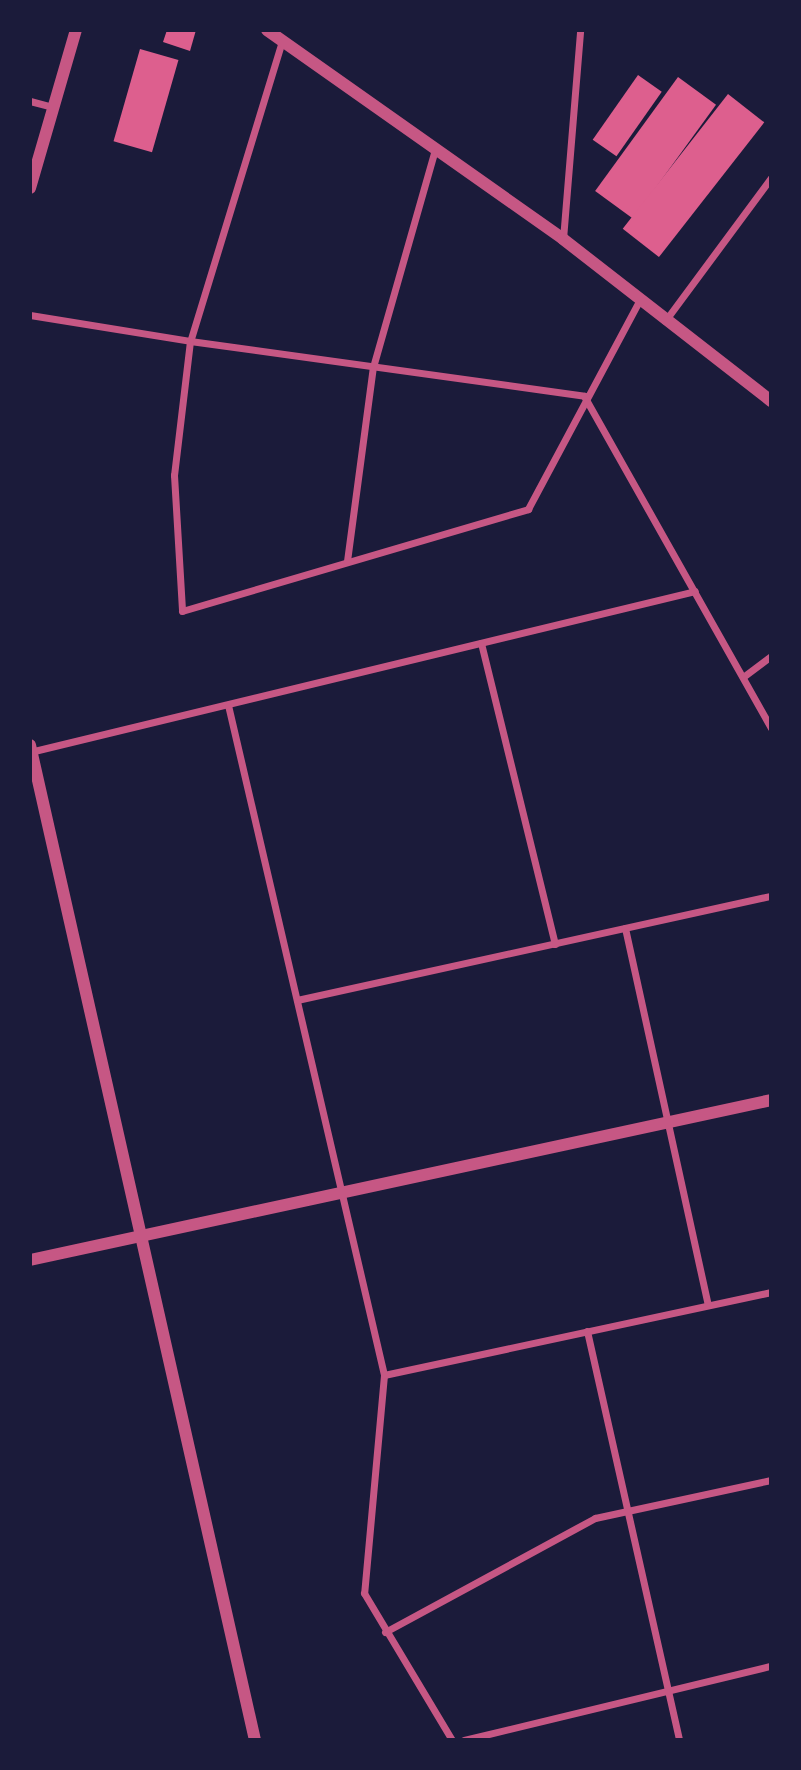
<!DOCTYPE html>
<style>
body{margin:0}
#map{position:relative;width:801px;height:1770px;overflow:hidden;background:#1b1b3a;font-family:Barlow,sans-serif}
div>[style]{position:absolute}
.building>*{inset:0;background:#dd5f8e;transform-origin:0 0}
.minor>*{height:7px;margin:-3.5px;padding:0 3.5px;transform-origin:3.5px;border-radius:3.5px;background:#c65784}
.tertiary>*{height:12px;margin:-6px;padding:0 6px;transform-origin:6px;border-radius:6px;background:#c65784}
span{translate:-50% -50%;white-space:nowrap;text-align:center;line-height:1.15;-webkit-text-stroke:5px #1b1b3a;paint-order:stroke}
.frame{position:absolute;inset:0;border:32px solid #1b1b3a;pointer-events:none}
</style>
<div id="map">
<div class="building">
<div style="clip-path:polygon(167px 30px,196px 30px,190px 51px,163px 42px)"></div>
<div style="left:140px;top:49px;width:40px;height:96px;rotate:16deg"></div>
<div style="left:638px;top:75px;width:29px;height:79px;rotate:35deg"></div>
<div style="left:678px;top:77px;width:47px;height:141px;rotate:36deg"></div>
<div style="left:728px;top:94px;width:46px;height:171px;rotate:38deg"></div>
</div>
<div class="minor">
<div style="left:282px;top:41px;width:314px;rotate:107deg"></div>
<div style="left:190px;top:341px;width:398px;rotate:7.9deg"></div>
<div style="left:30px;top:101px;width:24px;rotate:15deg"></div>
<div style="left:563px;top:239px;width:210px;rotate:-85.3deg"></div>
<div style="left:30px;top:315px;width:162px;rotate:9.2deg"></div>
<div style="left:190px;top:341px;width:135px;rotate:96.8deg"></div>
<div style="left:174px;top:475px;width:136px;rotate:86.6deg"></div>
<div style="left:182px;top:611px;width:361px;rotate:-16.4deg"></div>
<div style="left:528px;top:509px;width:234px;rotate:-61.9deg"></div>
<div style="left:665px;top:321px;width:178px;rotate:-53.5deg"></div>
<div style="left:584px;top:396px;width:381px;rotate:60.6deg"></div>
<div style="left:347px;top:561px;width:196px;rotate:-82.4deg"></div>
<div style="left:373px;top:367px;width:227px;rotate:-74.1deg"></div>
<div style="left:481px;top:643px;width:310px;rotate:76.2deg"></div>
<div style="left:743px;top:677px;width:35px;rotate:-37deg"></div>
<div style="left:228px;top:705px;width:688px;rotate:76.89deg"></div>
<div style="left:384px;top:1375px;width:219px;rotate:95.2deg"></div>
<div style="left:364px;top:1593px;width:171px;rotate:59.1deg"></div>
<div style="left:30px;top:752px;width:684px;rotate:-13.61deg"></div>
<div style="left:625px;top:928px;width:386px;rotate:77.6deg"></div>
<div style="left:297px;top:1000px;width:485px;rotate:-12.4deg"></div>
<div style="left:587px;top:1331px;width:419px;rotate:77.3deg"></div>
<div style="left:384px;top:1375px;width:396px;rotate:-12.1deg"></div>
<div style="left:385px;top:1632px;width:239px;rotate:-28.5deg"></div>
<div style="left:595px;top:1518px;width:180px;rotate:-12.2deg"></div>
<div style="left:464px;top:1740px;width:316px;rotate:-13.6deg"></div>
</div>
<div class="tertiary">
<div style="left:267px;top:30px;width:362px;rotate:35.2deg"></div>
<div style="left:563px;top:239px;width:264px;rotate:37.9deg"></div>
<div style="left:30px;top:188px;width:165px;rotate:-73.8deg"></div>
<div style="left:30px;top:745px;width:1020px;rotate:77.26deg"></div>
<div style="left:30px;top:1260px;width:758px;rotate:-12.18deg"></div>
</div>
<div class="frame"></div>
</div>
